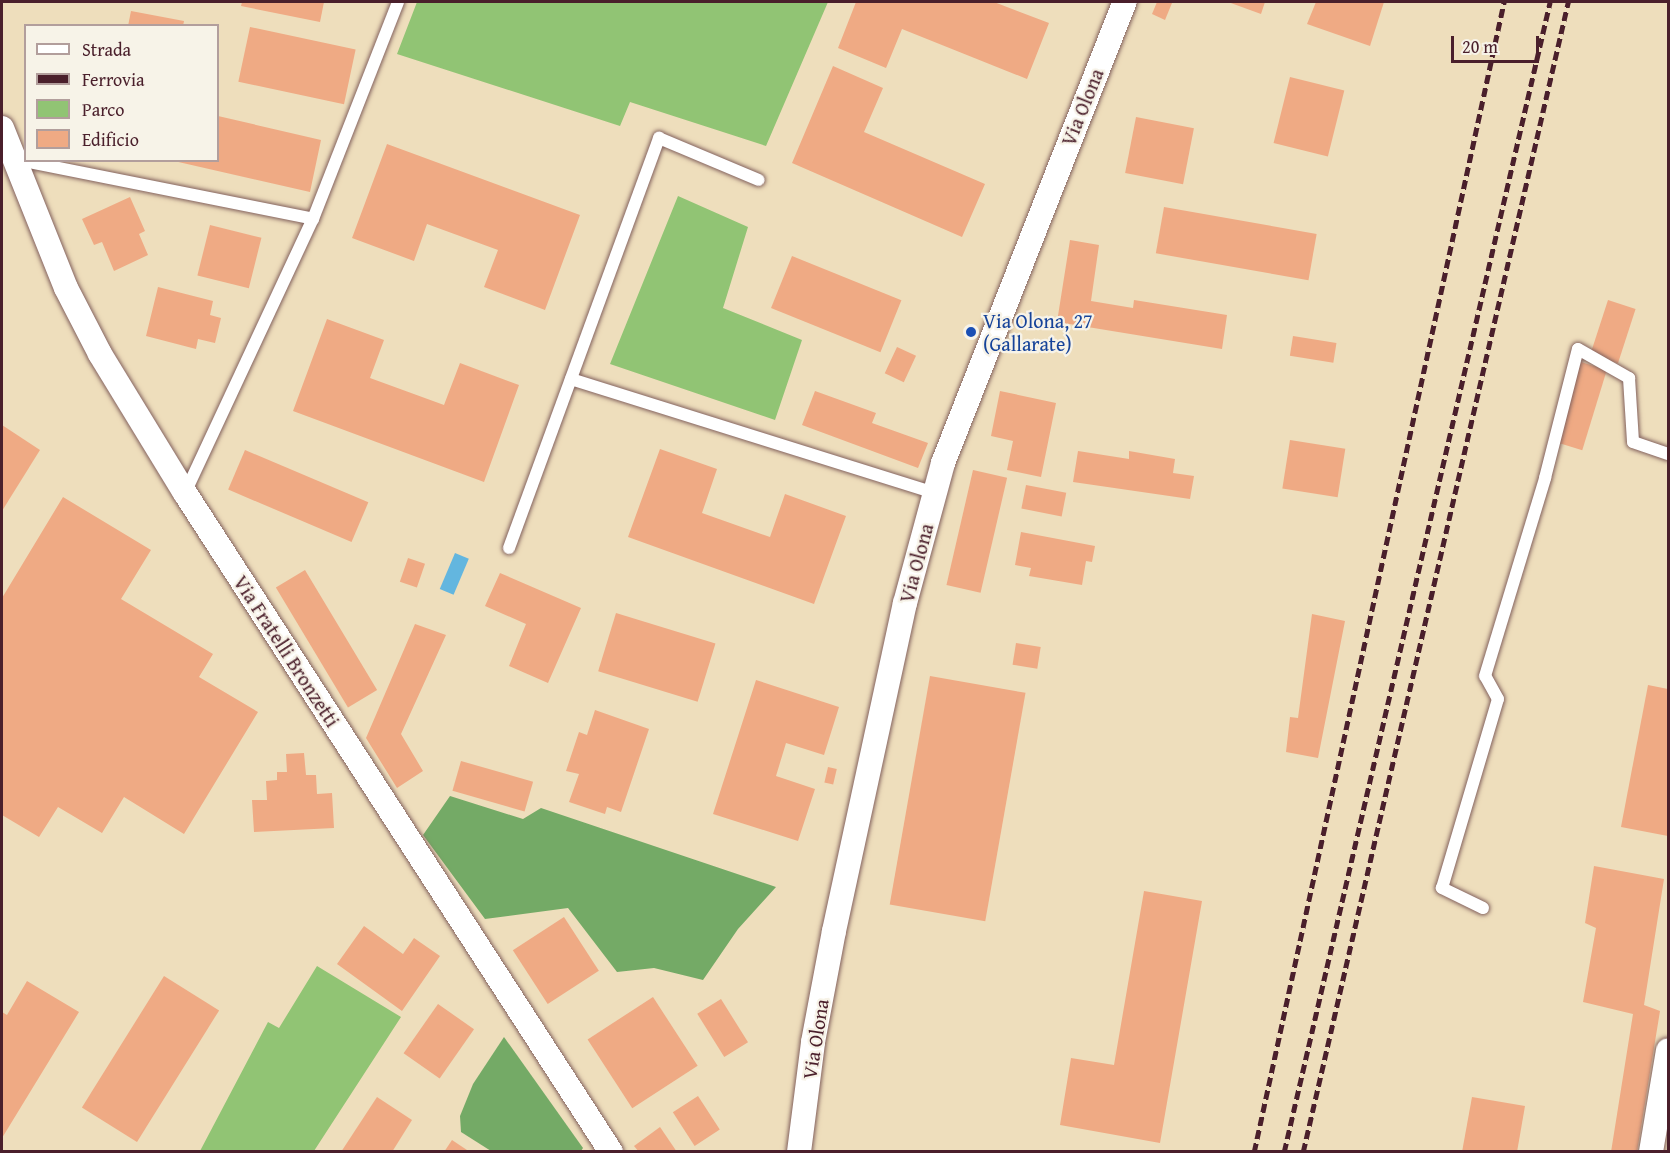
<!DOCTYPE html>
<style>
body{margin:0}
#map{position:relative;width:1670px;height:1153px;overflow:hidden;background:#eedebc;font-family:"Gentium Book Plus",serif}
div>[style]{position:absolute}
.green>*{inset:0;background:#91c474}
.forest>*{inset:0;background:#74aa66}
.water>*{inset:0;background:#63b6df;transform-origin:0 0}
.building>*{inset:0;background:#efaa84;transform-origin:0 0}
.roads{filter:drop-shadow(0 0 2px #83625e) drop-shadow(0 0 2px #83625e)}
.lane>*{height:12px;margin:-6px;padding:0 6px;transform-origin:6px;border-radius:6px;background:#fff}
.street>*{height:24px;margin:-12px;padding:0 12px;transform-origin:12px;border-radius:12px;background:#fff}
.rail>*{height:4.5px;margin-top:-2.25px;transform-origin:0;background:repeating-linear-gradient(90deg,#4a1f2b 0 9px,transparent 0 13.5px)}
.dots>*{width:16px;height:16px;translate:-50% -50%;box-sizing:border-box;border:3px solid #f7f3e8;border-radius:50%}
span{translate:-50% -50%;white-space:nowrap;text-align:center;line-height:1.15;-webkit-text-stroke:4.5px #f7f3e8;paint-order:stroke}
.street-label{font-size:20px;color:#4a1f2b}
.transit-label{font-size:20px;color:#164399}
.left{translate:0 -50%;text-align:left}
.frame{position:absolute;inset:0;border:3px solid #4a1f2b;pointer-events:none}
.legend{position:absolute;left:24px;top:24px;width:195px;height:138px;box-sizing:border-box;background:#f7f3e8;border:2px solid #b29e9c;margin:0;padding:8px 10px;list-style:none;font-size:18px;color:#4a1f2b}
.legend li{display:flex;align-items:center;gap:12px;height:30px}
.legend b{width:30px;border:2px solid #b29e9c}
.scale{position:absolute;left:1451px;top:36px;width:88px;height:27px;box-sizing:border-box;border:3px solid #4a1f2b;border-top:0;padding-left:8px;font-size:18px;line-height:21px;white-space:nowrap;color:#4a1f2b;-webkit-text-stroke:4px #f7f3e8;paint-order:stroke}
</style>
<div id="map">
<div class="green">
<div style="clip-path:polygon(417px 2px,828px 2px,766px 146px,630px 102px,620px 126px,397px 54px)"></div>
<div style="clip-path:polygon(678px 196px,748px 227px,723px 308px,802px 340px,775px 420px,610px 364px)"></div>
<div style="clip-path:polygon(317px 966px,401px 1017px,314px 1151px,200px 1151px,268px 1022px,279px 1028px)"></div>
</div>
<div class="forest">
<div style="clip-path:polygon(450px 796px,523px 819px,541px 808px,776px 887px,738px 929px,703px 980px,654px 968px,617px 972px,568px 908px,485px 919px,423px 835px)"></div>
<div style="clip-path:polygon(504px 1037px,583px 1148px,581px 1151px,491px 1151px,461px 1132px,460px 1116px,473px 1084px)"></div>
</div>
<div class="water">
<div style="left:455px;top:553px;width:15px;height:39px;rotate:23deg"></div>
</div>
<div class="building">
<div style="clip-path:polygon(242px 2px,324px 2px,320px 22px,241px 6px)"></div>
<div style="clip-path:polygon(856px 2px,994px 2px,1049px 23px,1027px 79px,902px 29px,886px 68px,838px 48px)"></div>
<div style="clip-path:polygon(1157px 2px,1172px 3px,1165px 20px,1152px 14px)"></div>
<div style="clip-path:polygon(1228px 2px,1265px 2px,1261px 14px)"></div>
<div style="clip-path:polygon(1316px 2px,1384px 2px,1370px 46px,1307px 24px)"></div>
<div style="clip-path:polygon(131px 11px,184px 21px,183px 26px,128px 26px)"></div>
<div style="left:250px;top:27px;width:108px;height:56px;rotate:12deg"></div>
<div style="clip-path:polygon(833px 66px,883px 88px,864px 132px,985px 184px,962px 237px,792px 163px)"></div>
<div style="left:1290px;top:77px;width:56px;height:68px;rotate:14deg"></div>
<div style="clip-path:polygon(218px 116px,321px 140px,310px 192px,174px 161px,218px 160px)"></div>
<div style="left:1136px;top:117px;width:59px;height:57px;rotate:11deg"></div>
<div style="clip-path:polygon(387px 144px,580px 215px,545px 310px,484px 287px,498px 250px,427px 224px,414px 261px,352px 238px)"></div>
<div style="clip-path:polygon(130px 197px,145px 231px,139px 234px,148px 255px,114px 271px,102px 242px,94px 245px,82px 219px)"></div>
<div style="left:1164px;top:207px;width:155px;height:47px;rotate:10deg"></div>
<div style="left:210px;top:225px;width:53px;height:52px;rotate:14deg"></div>
<div style="clip-path:polygon(1070px 240px,1099px 245px,1091px 301px,1133px 308px,1134px 300px,1227px 315px,1222px 349px,1057px 322px)"></div>
<div style="left:792px;top:256px;width:118px;height:56px;rotate:22deg"></div>
<div style="clip-path:polygon(158px 287px,213px 301px,210px 315px,221px 318px,215px 343px,198px 339px,196px 349px,146px 336px)"></div>
<div style="left:1608px;top:300px;width:29px;height:57px;rotate:18deg"></div>
<div style="clip-path:polygon(327px 319px,384px 340px,370px 378px,444px 405px,460px 363px,519px 385px,484px 482px,293px 411px)"></div>
<div style="left:1293px;top:336px;width:44px;height:20px;rotate:9deg"></div>
<div style="left:897px;top:347px;width:21px;height:29px;rotate:25deg"></div>
<div style="left:1581px;top:362px;width:27px;height:84px;rotate:17deg"></div>
<div style="clip-path:polygon(815px 391px,876px 413px,872px 423px,928px 443px,918px 468px,802px 425px)"></div>
<div style="clip-path:polygon(1000px 391px,1056px 403px,1041px 477px,1007px 470px,1013px 441px,991px 436px)"></div>
<div style="clip-path:polygon(2px 425px,40px 450px,2px 511px)"></div>
<div style="left:1290px;top:440px;width:56px;height:49px;rotate:9deg"></div>
<div style="clip-path:polygon(660px 449px,717px 469px,702px 513px,770px 537px,785px 494px,846px 516px,814px 604px,628px 537px)"></div>
<div style="left:245px;top:450px;width:134px;height:43px;rotate:23deg"></div>
<div style="clip-path:polygon(1078px 451px,1129px 459px,1129px 451px,1175px 459px,1173px 473px,1194px 476px,1190px 499px,1073px 482px)"></div>
<div style="left:973px;top:470px;width:35px;height:118px;rotate:13deg"></div>
<div style="left:1026px;top:485px;width:41px;height:24px;rotate:11deg"></div>
<div style="clip-path:polygon(63px 497px,151px 550px,121px 599px,213px 654px,199px 677px,258px 712px,184px 834px,124px 797px,102px 833px,58px 807px,39px 837px,2px 815px,2px 598px)"></div>
<div style="clip-path:polygon(1021px 532px,1095px 546px,1092px 562px,1086px 561px,1082px 585px,1029px 576px,1031px 568px,1015px 565px)"></div>
<div style="left:408px;top:558px;width:18px;height:25px;rotate:19deg"></div>
<div style="left:305px;top:570px;width:140px;height:34px;rotate:59deg"></div>
<div style="clip-path:polygon(500px 573px,581px 608px,548px 683px,509px 666px,526px 624px,485px 606px)"></div>
<div style="left:616px;top:613px;width:104px;height:61px;rotate:17deg"></div>
<div style="clip-path:polygon(1312px 614px,1345px 621px,1318px 758px,1286px 752px,1290px 717px,1298px 718px)"></div>
<div style="clip-path:polygon(415px 624px,446px 635px,401px 734px,423px 771px,397px 788px,366px 738px)"></div>
<div style="left:1016px;top:643px;width:25px;height:22px;rotate:9deg"></div>
<div style="left:930px;top:676px;width:97px;height:232px;rotate:10deg"></div>
<div style="clip-path:polygon(756px 680px,839px 707px,824px 755px,786px 743px,776px 776px,815px 789px,798px 841px,713px 814px)"></div>
<div style="clip-path:polygon(1648px 685px,1668px 689px,1668px 836px,1621px 827px)"></div>
<div style="clip-path:polygon(595px 710px,649px 729px,621px 812px,607px 807px,605px 814px,569px 802px,579px 774px,566px 771px,579px 732px,587px 735px)"></div>
<div style="clip-path:polygon(304px 753px,306px 775px,316px 775px,317px 794px,332px 793px,334px 828px,254px 832px,252px 800px,267px 800px,266px 781px,277px 780px,277px 772px,287px 772px,286px 754px)"></div>
<div style="left:461px;top:761px;width:75px;height:31px;rotate:16deg"></div>
<div style="left:828px;top:767px;width:9px;height:16px;rotate:13deg"></div>
<div style="clip-path:polygon(1594px 866px,1664px 879px,1644px 1005px,1660px 1011px,1637px 1152px,1611px 1152px,1633px 1014px,1583px 1002px,1596px 928px,1585px 923px)"></div>
<div style="clip-path:polygon(1144px 891px,1202px 901px,1160px 1143px,1060px 1125px,1071px 1058px,1114px 1065px)"></div>
<div style="left:564px;top:917px;width:64px;height:61px;rotate:57deg"></div>
<div style="clip-path:polygon(364px 926px,403px 954px,414px 938px,440px 956px,402px 1011px,337px 964px)"></div>
<div style="left:164px;top:976px;width:65px;height:155px;rotate:32deg"></div>
<div style="clip-path:polygon(27px 981px,79px 1012px,2px 1138px,2px 1012px,7px 1015px)"></div>
<div style="left:653px;top:997px;width:82px;height:78px;rotate:57deg"></div>
<div style="left:721px;top:999px;width:51px;height:28px;rotate:58deg"></div>
<div style="left:438px;top:1004px;width:44px;height:60px;rotate:35deg"></div>
<div style="left:698px;top:1096px;width:40px;height:30px;rotate:57deg"></div>
<div style="clip-path:polygon(377px 1097px,412px 1120px,392px 1152px,341px 1152px)"></div>
<div style="clip-path:polygon(1472px 1097px,1525px 1106px,1517px 1152px,1462px 1152px)"></div>
<div style="clip-path:polygon(660px 1127px,677px 1152px,639px 1152px,634px 1146px)"></div>
<div style="clip-path:polygon(452px 1140px,470px 1152px,444px 1152px)"></div>
</div>
<div class="roads">
<div class="lane">
<div style="left:14px;top:159px;width:305px;rotate:11.3deg"></div>
<div style="left:571px;top:379px;width:381px;rotate:17.4deg"></div>
<div style="left:185px;top:493px;width:302px;rotate:-65deg"></div>
<div style="left:313px;top:219px;width:233px;rotate:-68.6deg"></div>
<div style="left:509px;top:548px;width:437px;rotate:-69.9deg"></div>
<div style="left:659px;top:138px;width:108px;rotate:22.8deg"></div>
<div style="left:1483px;top:908px;width:46px;rotate:-154deg"></div>
<div style="left:1442px;top:888px;width:197px;rotate:-73.5deg"></div>
<div style="left:1498px;top:699px;width:26px;rotate:-119deg"></div>
<div style="left:1485px;top:676px;width:207px;rotate:-73.1deg"></div>
<div style="left:1545px;top:478px;width:133px;rotate:-75.7deg"></div>
<div style="left:1578px;top:349px;width:59px;rotate:29.6deg"></div>
<div style="left:1629px;top:378px;width:64px;rotate:86.4deg"></div>
<div style="left:1633px;top:442px;width:37px;rotate:19deg"></div>
</div>
<div class="street">
<div style="left:2px;top:128px;width:172px;rotate:68.2deg"></div>
<div style="left:66px;top:288px;width:74px;rotate:62.7deg"></div>
<div style="left:100px;top:354px;width:163px;rotate:58.6deg"></div>
<div style="left:185px;top:493px;width:785px;rotate:57.12deg"></div>
<div style="left:799px;top:1152px;width:111px;rotate:-82.7deg"></div>
<div style="left:813px;top:1042px;width:113px;rotate:-79.3deg"></div>
<div style="left:834px;top:931px;width:336px;rotate:-77.8deg"></div>
<div style="left:905px;top:603px;width:145px;rotate:-74.8deg"></div>
<div style="left:943px;top:463px;width:496px;rotate:-68.5deg"></div>
<div style="left:1651px;top:1152px;width:103px;rotate:-80.5deg"></div>
</div>
</div>
<div class="rail">
<div style="left:1254px;top:1152px;width:1177px;rotate:-77.74deg"></div>
<div style="left:1284px;top:1152px;width:1180px;rotate:-76.98deg"></div>
<div style="left:1303px;top:1152px;width:1180px;rotate:-77.02deg"></div>
</div>
<div class="dots">
<div style="left:971px;top:332px;background:#1a4fb4"></div>
</div>
<div class="street-label">
<span style="left:1082px;top:107px;rotate:-68deg">Via Olona</span>
<span style="left:916px;top:563px;rotate:-75deg">Via Olona</span>
<span style="left:287px;top:651px;rotate:57deg">Via Fratelli Bronzetti</span>
<span style="left:815px;top:1039px;rotate:-81deg">Via Olona</span>
</div>
<div class="transit-label">
<span class="left" style="left:983px;top:332px">Via Olona, 27<br>(Gallarate)</span>
</div>
<div class="frame"></div>
<ul class="legend">
<li><b style="height:8px;background:#fff"></b>Strada</li>
<li><b style="height:8px;background:#4a1f2b"></b>Ferrovia</li>
<li><b style="height:16px;background:#91c474"></b>Parco</li>
<li><b style="height:16px;background:#efaa84"></b>Edificio</li>
</ul>
<div class="scale">20 m</div>
</div>
